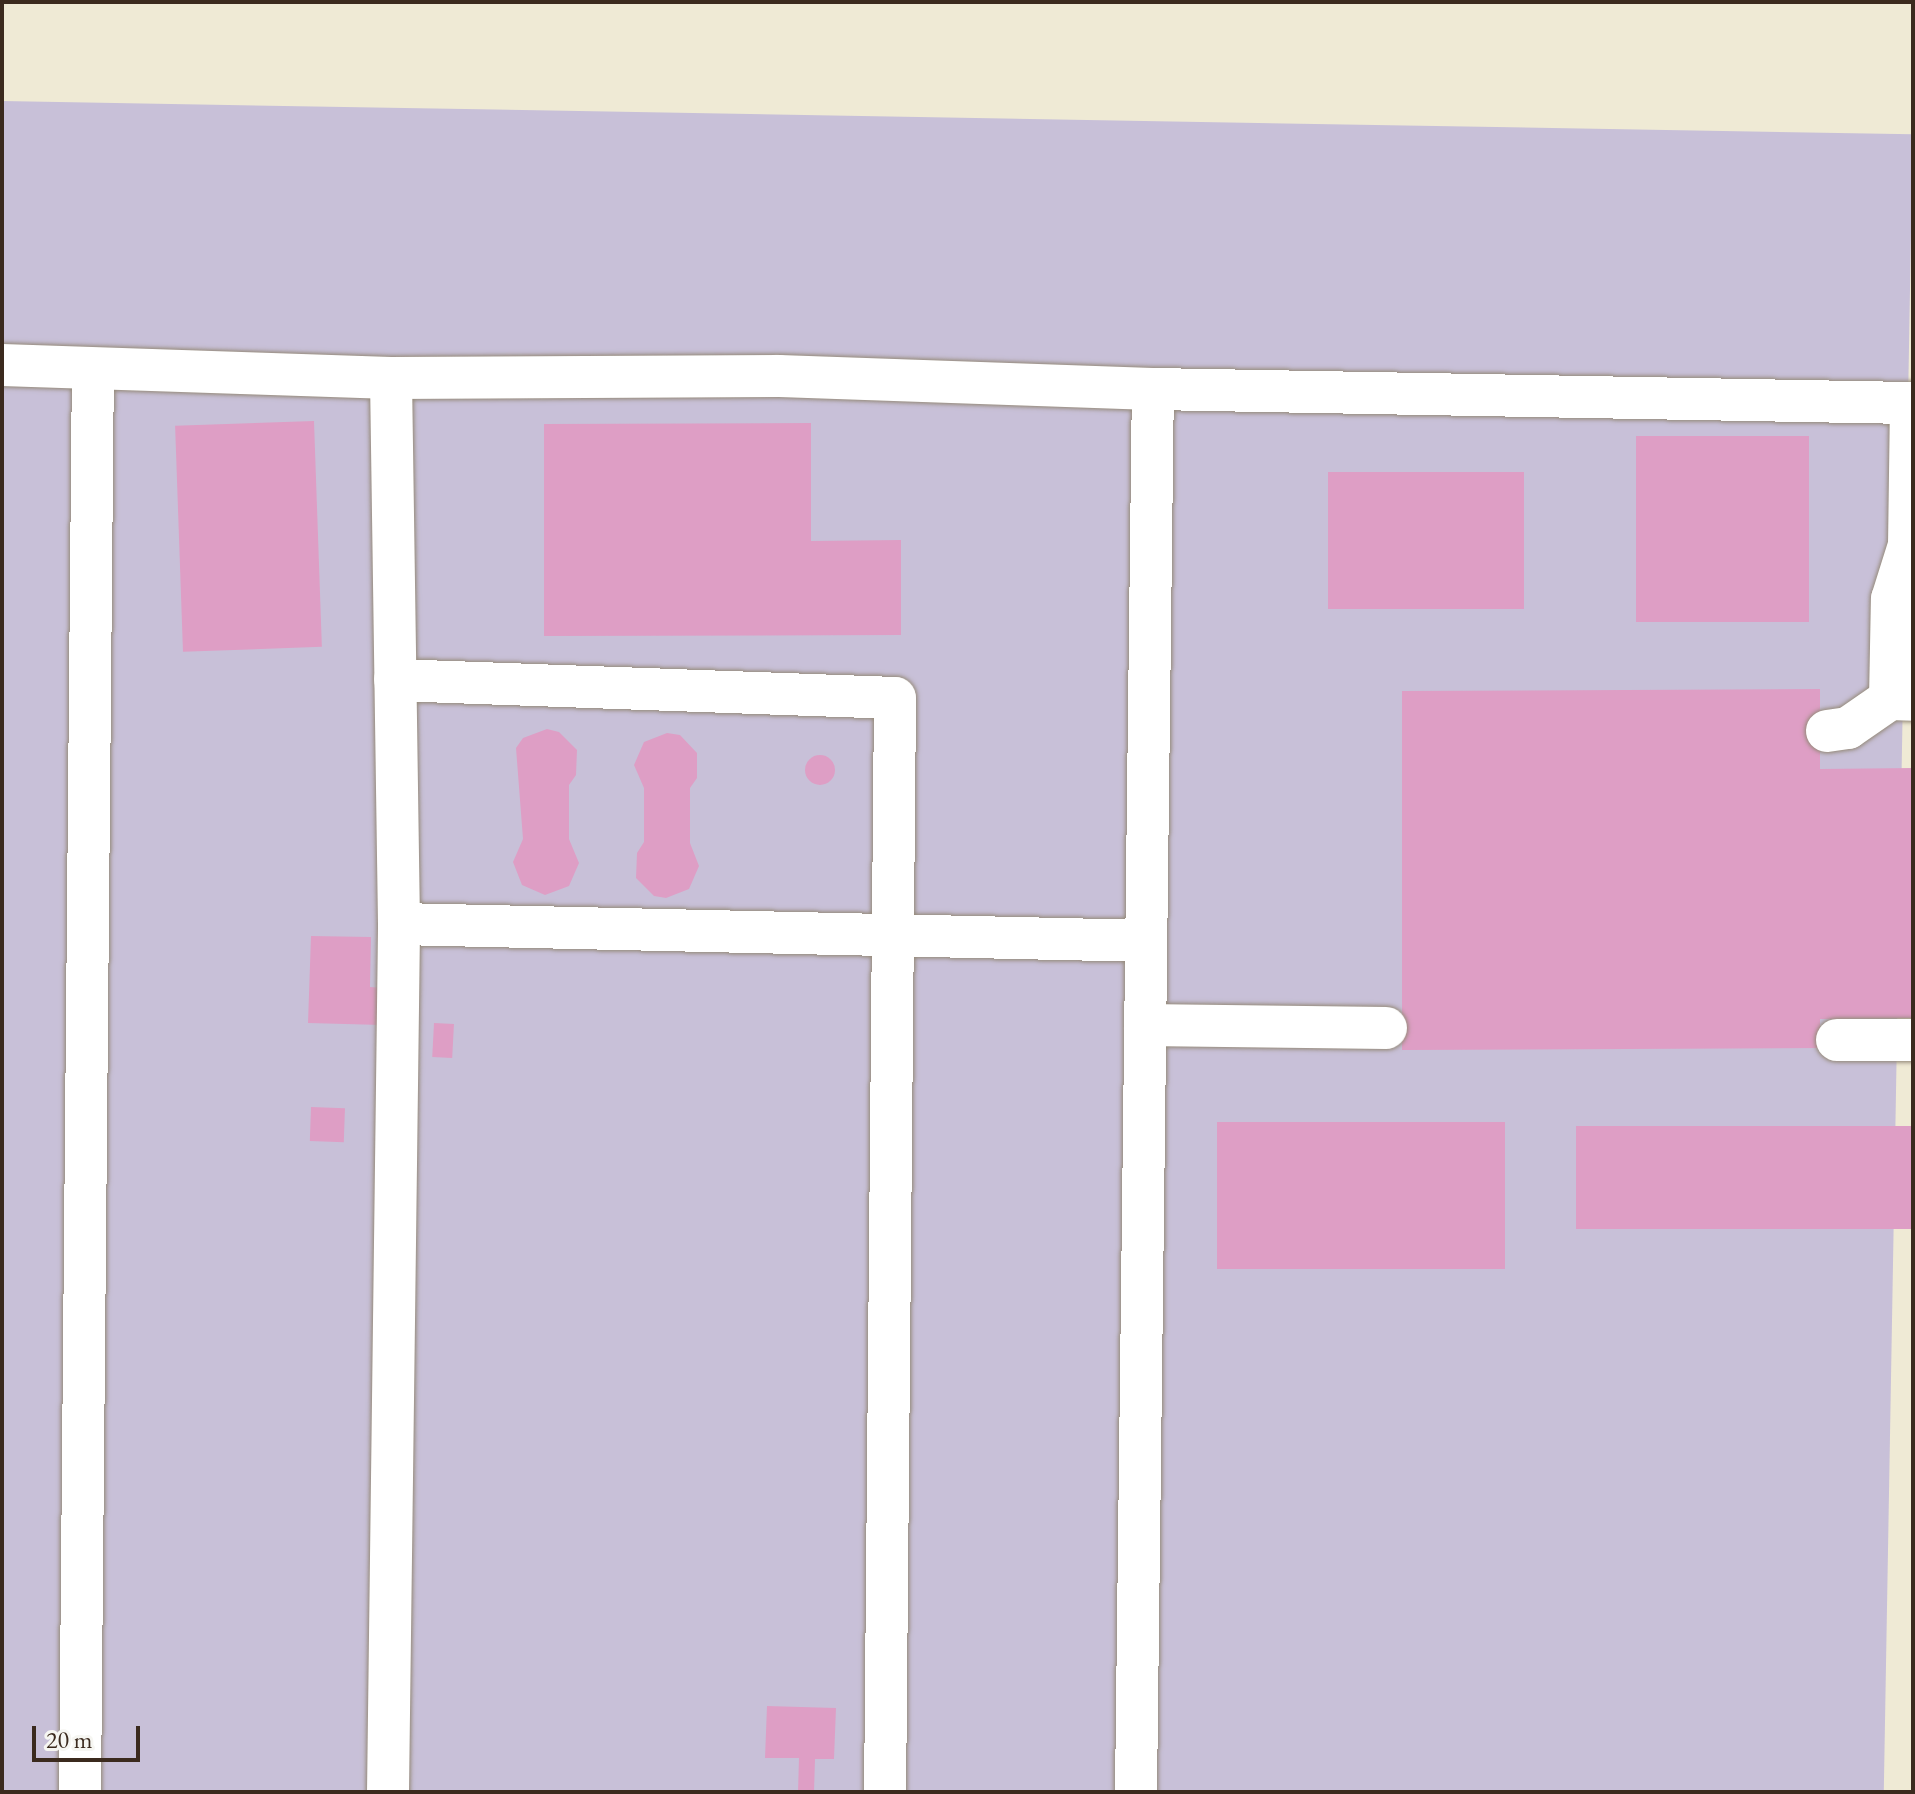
<!DOCTYPE html>
<style>
body{margin:0}
#map{position:relative;width:1915px;height:1794px;overflow:hidden;background:#efead5;font-family:"EB Garamond",serif}
div>[style]{position:absolute}
.industrial>*{inset:0;background:#c8c0d8;transform-origin:0 0}
.building>*{inset:0;background:#de9ec5;transform-origin:0 0}
.round{border-radius:50%}
.roads{filter:drop-shadow(0 0 2px #958a7a) drop-shadow(0 0 2px #958a7a)}
.minor>*{height:42px;margin:-21px;padding:0 21px;transform-origin:21px;border-radius:21px;background:#fff}
span{translate:-50% -50%;white-space:nowrap;text-align:center;line-height:1.15;-webkit-text-stroke:6px #f6f6f2;paint-order:stroke}
.frame{position:absolute;inset:0;border:4px solid #3b2a1e;pointer-events:none}
.scale{position:absolute;left:32px;top:1726px;width:108px;height:36px;box-sizing:border-box;border:4px solid #3b2a1e;border-top:0;padding-left:10px;font-size:24px;line-height:28px;white-space:nowrap;color:#3b2a1e;-webkit-text-stroke:6px #f6f6f2;paint-order:stroke}
</style>
<div id="map">
<div class="industrial">
<div style="left:2px;top:101px;width:1911px;height:1691px;rotate:1deg"></div>
</div>
<div class="building">
<div style="left:314px;top:421px;width:226px;height:139px;rotate:88deg"></div>
<div style="clip-path:polygon(811px 423px,811px 541px,901px 540px,901px 635px,544px 636px,544px 424px)"></div>
<div style="left:1636px;top:436px;width:173px;height:186px"></div>
<div style="left:1328px;top:472px;width:196px;height:137px"></div>
<div style="clip-path:polygon(1820px 689px,1820px 769px,1913px 768px,1913px 1018px,1820px 1019px,1820px 1048px,1402px 1050px,1402px 691px)"></div>
<div style="clip-path:polygon(547px 729px,559px 732px,577px 750px,576px 775px,569px 785px,569px 839px,579px 863px,569px 886px,545px 895px,522px 885px,513px 862px,523px 839px,516px 748px,523px 738px)"></div>
<div style="clip-path:polygon(667px 733px,680px 735px,697px 753px,697px 778px,690px 788px,690px 843px,699px 866px,689px 889px,666px 898px,654px 896px,636px 878px,637px 853px,644px 842px,644px 788px,634px 765px,644px 742px)"></div>
<div class="round" style="left:805px;top:755px;width:30px;height:30px"></div>
<div style="clip-path:polygon(311px 936px,371px 937px,370px 987px,383px 988px,382px 1025px,308px 1023px)"></div>
<div style="left:434px;top:1023px;width:20px;height:34px;rotate:3deg"></div>
<div style="left:311px;top:1107px;width:34px;height:34px;rotate:2deg"></div>
<div style="left:1505px;top:1122px;width:147px;height:288px;rotate:90deg"></div>
<div style="left:1913px;top:1126px;width:103px;height:337px;rotate:90deg"></div>
<div style="clip-path:polygon(767px 1706px,836px 1708px,834px 1759px,815px 1759px,814px 1792px,798px 1792px,799px 1758px,765px 1758px)"></div>
</div>
<div class="roads">
<div class="minor">
<div style="left:2px;top:365px;width:389px;rotate:1.9deg"></div>
<div style="left:391px;top:378px;width:388px;rotate:-0.3deg"></div>
<div style="left:779px;top:376px;width:374px;rotate:2deg"></div>
<div style="left:1153px;top:389px;width:760px;rotate:1.06deg"></div>
<div style="left:395px;top:680px;width:500px;rotate:2.06deg"></div>
<div style="left:895px;top:698px;width:1094px;rotate:90.52deg"></div>
<div style="left:1890px;top:699px;width:100px;rotate:-88.9deg"></div>
<div style="left:1892px;top:599px;width:57px;rotate:-72.5deg"></div>
<div style="left:1909px;top:545px;width:142px;rotate:-89.2deg"></div>
<div style="left:1827px;top:731px;width:21px;rotate:-8deg"></div>
<div style="left:1848px;top:728px;width:51px;rotate:-34.6deg"></div>
<div style="left:1890px;top:699px;width:23px;rotate:2deg"></div>
<div style="left:399px;top:924px;width:747px;rotate:1.3deg"></div>
<div style="left:1145px;top:1025px;width:241px;rotate:0.7deg"></div>
<div style="left:1837px;top:1040px;width:76px"></div>
<div style="left:80px;top:1792px;width:1423px;rotate:-89.48deg"></div>
<div style="left:388px;top:1792px;width:868px;rotate:-89.27deg"></div>
<div style="left:399px;top:924px;width:546px;rotate:-90.84deg"></div>
<div style="left:1136px;top:1792px;width:1403px;rotate:-89.31deg"></div>
</div>
</div>
<div class="frame"></div>
<div class="scale">20 m</div>
</div>
